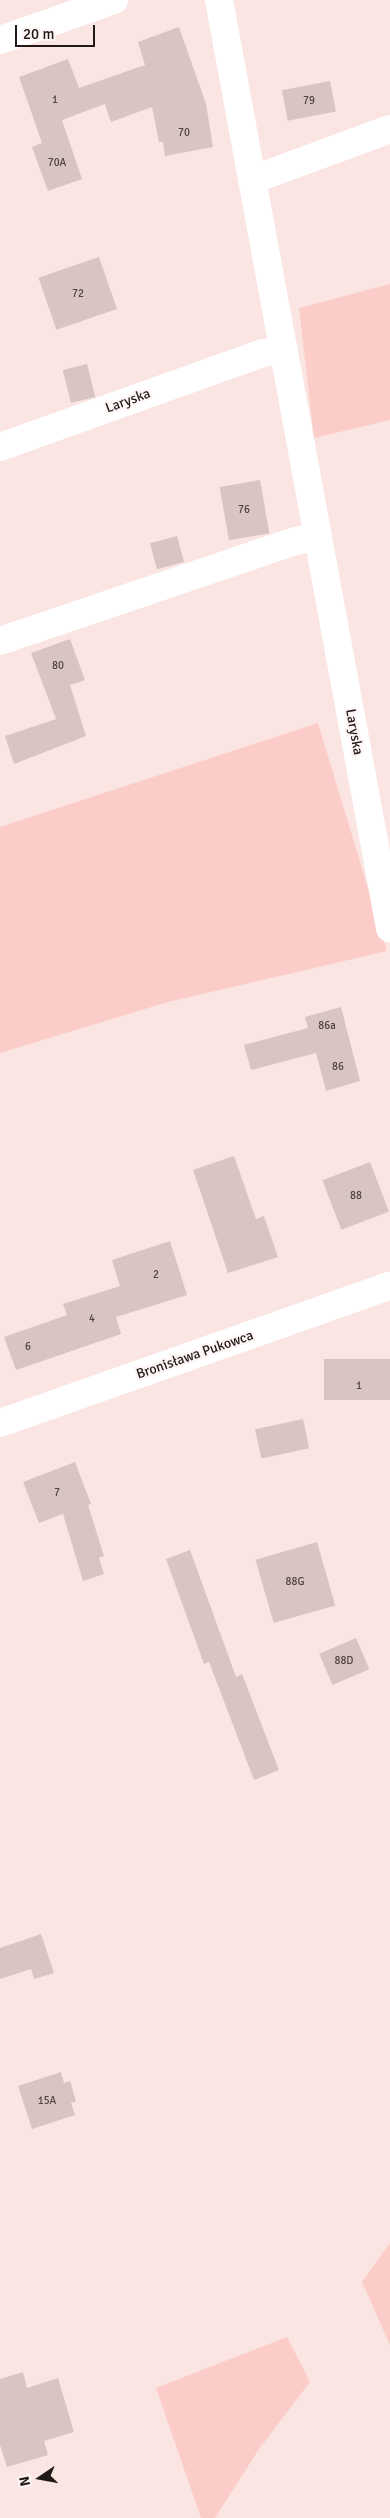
<!DOCTYPE html>
<meta charset="utf-8">
<style>
body{margin:0}
#map{position:relative;width:390px;height:2518px;overflow:hidden;background:#fae5e2;font-family:Signika,sans-serif}
div>[style]{position:absolute}
.green>*{inset:0;background:#fccdc8}
.building>*{inset:0;background:#d8c4c2;transform-origin:0 0}
.minor>*{height:28px;margin:-14px;padding:0 14px;transform-origin:14px;border-radius:14px;background:#fff}
span{translate:-50% -50%;white-space:nowrap;text-align:center;line-height:1.15;-webkit-text-stroke:4.5px #fef5f4;paint-order:stroke}
.number-label{font-size:11px;color:#4e4442}
.number-label span{-webkit-text-stroke-width:0}
.street-label{font-size:14px;color:#201918}
.north{position:absolute;left:15px;top:2453px;width:50px;height:50px;-webkit-text-stroke:4px #fef5f4;paint-order:stroke;rotate:258deg;font-size:14px;font-weight:700;line-height:20px;text-align:center;color:#201918}
.north::after{content:'';display:block;margin:auto;width:18px;height:22px;background:#201918;clip-path:polygon(50% 0,100% 100%,50% 72%,0 100%)}
.scale{position:absolute;left:15px;top:25px;width:80px;height:22px;box-sizing:border-box;border:2px solid #201918;border-top:0;padding-left:6px;font-size:15px;line-height:18px;white-space:nowrap;color:#201918;-webkit-text-stroke:4px #fef5f4;paint-order:stroke}
</style>
<div id="map">
<div class="green">
<div style="clip-path:polygon(390px 284px,390px 420px,314px 438px,299px 308px)"></div>
<div style="clip-path:polygon(318px 723px,387px 951px,168px 1002px,0 1053px,0 827px)"></div>
<div style="clip-path:polygon(390px 2243px,390px 2345px,362px 2282px)"></div>
<div style="clip-path:polygon(287px 2337px,310px 2382px,259px 2449px,215px 2518px,201px 2518px,156px 2388px)"></div>
</div>
<div class="building">
<div style="clip-path:polygon(179px 27px,206px 104px,213px 147px,165px 156px,163px 142px,159px 142px,152px 107px,111px 122px,105px 104px,62px 120px,82px 179px,48px 191px,32px 147px,42px 143px,19px 77px,68px 59px,79px 88px,145px 65px,138px 42px)"></div>
<div style="left:330px;top:81px;width:31px;height:49px;rotate:79deg"></div>
<div style="left:99px;top:257px;width:55px;height:64px;rotate:71deg"></div>
<div style="left:87px;top:364px;width:34px;height:25px;rotate:76deg"></div>
<div style="left:260px;top:480px;width:54px;height:41px;rotate:80deg"></div>
<div style="left:177px;top:536px;width:27px;height:28px;rotate:75deg"></div>
<div style="clip-path:polygon(70px 639px,85px 680px,70px 685px,86px 736px,14px 764px,5px 736px,56px 719px,31px 653px)"></div>
<div style="clip-path:polygon(341px 1007px,360px 1081px,326px 1091px,316px 1053px,251px 1070px,244px 1045px,308px 1028px,305px 1017px)"></div>
<div style="clip-path:polygon(234px 1156px,256px 1219px,264px 1216px,278px 1257px,228px 1273px,193px 1170px)"></div>
<div style="left:370px;top:1162px;width:53px;height:51px;rotate:69deg"></div>
<div style="clip-path:polygon(170px 1241px,187px 1295px,116px 1317px,121px 1334px,16px 1370px,4px 1337px,67px 1315px,63px 1304px,120px 1286px,112px 1260px)"></div>
<div style="left:390px;top:1359px;width:41px;height:66px;rotate:90deg"></div>
<div style="left:303px;top:1419px;width:30px;height:49px;rotate:78deg"></div>
<div style="clip-path:polygon(75px 1462px,91px 1504px,88px 1505px,104px 1556px,99px 1558px,104px 1574px,83px 1581px,63px 1514px,39px 1523px,23px 1482px)"></div>
<div style="left:317px;top:1542px;width:66px;height:64px;rotate:74deg"></div>
<div style="clip-path:polygon(190px 1550px,236px 1677px,242px 1674px,279px 1770px,254px 1780px,209px 1662px,204px 1664px,166px 1559px)"></div>
<div style="left:356px;top:1638px;width:34px;height:40px;rotate:67deg"></div>
<div style="clip-path:polygon(41px 1934px,54px 1973px,34px 1979px,31px 1969px,0 1979px,0 1948px)"></div>
<div style="clip-path:polygon(61px 2072px,64px 2083px,70px 2081px,76px 2101px,71px 2103px,75px 2115px,32px 2129px,18px 2086px)"></div>
<div style="clip-path:polygon(23px 2372px,27px 2388px,58px 2378px,74px 2432px,44px 2441px,48px 2455px,7px 2467px,0 2445px,0 2379px)"></div>
</div>
<div class="minor">
<div style="left:219px;top:0;width:944px;rotate:79.56deg"></div>
<div style="left:0;top:40px;width:121px;rotate:-19.3deg"></div>
<div style="left:252px;top:180px;width:147px;rotate:-20.3deg"></div>
<div style="left:0;top:447px;width:279px;rotate:-19.7deg"></div>
<div style="left:263px;top:353px;width:21px;rotate:-11deg"></div>
<div style="left:0;top:641px;width:311px;rotate:-18.7deg"></div>
<div style="left:295px;top:541px;width:23px;rotate:-10deg"></div>
<div style="left:0;top:1423px;width:413px;rotate:-19.4deg"></div>
</div>
<div class="number-label">
<span style="left:55px;top:100px">1</span>
<span style="left:309px;top:101px">79</span>
<span style="left:184px;top:133px">70</span>
<span style="left:57px;top:163px">70A</span>
<span style="left:78px;top:294px">72</span>
<span style="left:244px;top:510px">76</span>
<span style="left:58px;top:666px">80</span>
<span style="left:327px;top:1026px">86a</span>
<span style="left:338px;top:1067px">86</span>
<span style="left:356px;top:1196px">88</span>
<span style="left:156px;top:1275px">2</span>
<span style="left:92px;top:1319px">4</span>
<span style="left:28px;top:1347px">6</span>
<span style="left:359px;top:1386px">1</span>
<span style="left:57px;top:1493px">7</span>
<span style="left:295px;top:1582px">88G</span>
<span style="left:344px;top:1661px">88D</span>
<span style="left:47px;top:2101px">15A</span>
</div>
<div class="street-label">
<span style="left:128px;top:401px;rotate:-20deg">Laryska</span>
<span style="left:354px;top:732px;rotate:80deg">Laryska</span>
<span style="left:195px;top:1355px;rotate:-19deg">Bronisława Pukowca</span>
</div>
<div class="north">N</div>
<div class="scale">20 m</div>
</div>
